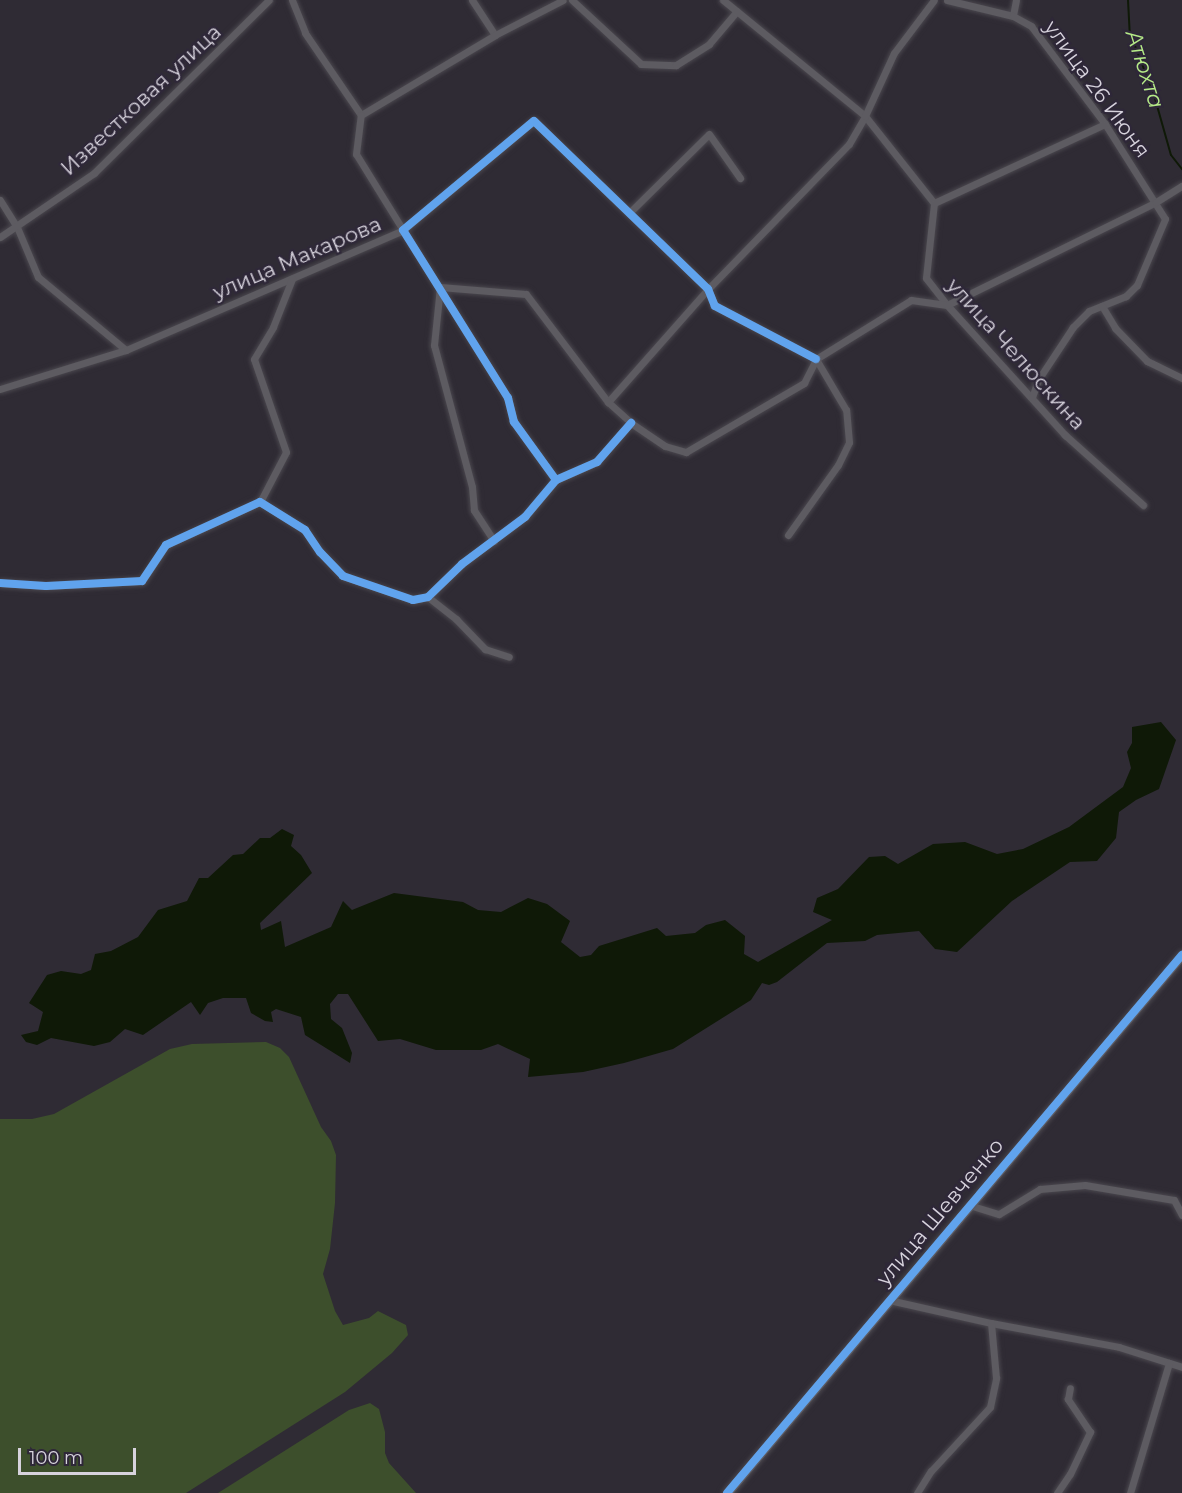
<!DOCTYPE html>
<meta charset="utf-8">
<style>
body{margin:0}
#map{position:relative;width:1182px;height:1493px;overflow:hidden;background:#2f2b34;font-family:Montserrat,sans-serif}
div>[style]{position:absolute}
.green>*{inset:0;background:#3d4f2c}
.water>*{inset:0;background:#0f1907}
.stream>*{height:2px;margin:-1px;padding:0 1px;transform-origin:1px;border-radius:1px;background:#0f1907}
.roads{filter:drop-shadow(0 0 2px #4a474e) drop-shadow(0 0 2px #4a474e)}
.minor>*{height:7px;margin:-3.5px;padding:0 3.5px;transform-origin:3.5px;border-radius:3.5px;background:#5d5b61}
.tertiary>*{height:9px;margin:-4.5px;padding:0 4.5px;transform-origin:4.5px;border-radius:4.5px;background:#5d5b61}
.cycleway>*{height:8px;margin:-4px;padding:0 4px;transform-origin:4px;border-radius:4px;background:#60a3ed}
span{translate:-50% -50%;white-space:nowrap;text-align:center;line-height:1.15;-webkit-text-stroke:4.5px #2e2738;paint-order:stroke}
.street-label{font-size:21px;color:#d7d3dd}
.water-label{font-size:22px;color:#b6eb88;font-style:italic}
.scale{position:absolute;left:18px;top:1448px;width:118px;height:27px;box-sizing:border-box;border:3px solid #d7d3dd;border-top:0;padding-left:8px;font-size:18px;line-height:21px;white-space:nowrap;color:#d7d3dd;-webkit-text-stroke:4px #2e2738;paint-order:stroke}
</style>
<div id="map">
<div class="green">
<div style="clip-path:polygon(266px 1042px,280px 1048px,289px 1057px,321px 1127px,331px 1141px,336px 1155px,335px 1203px,330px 1249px,323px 1274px,335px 1311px,343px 1325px,369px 1318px,378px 1311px,406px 1325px,408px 1335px,392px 1353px,345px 1392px,186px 1493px,0 1493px,0 1119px,32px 1119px,54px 1114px,170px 1049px,192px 1044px)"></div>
<div style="clip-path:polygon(370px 1403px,379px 1409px,385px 1432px,385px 1453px,389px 1463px,416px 1493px,218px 1493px,349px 1410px)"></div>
</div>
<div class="water">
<div style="clip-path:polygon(1161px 722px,1176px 740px,1159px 789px,1136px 800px,1119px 812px,1116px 838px,1097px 861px,1070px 862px,1012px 901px,957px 952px,935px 949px,919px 931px,877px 935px,865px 941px,827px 943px,777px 982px,769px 985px,762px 983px,751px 1000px,673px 1049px,624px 1063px,583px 1072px,528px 1077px,530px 1059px,498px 1044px,481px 1050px,436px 1050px,400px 1039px,378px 1041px,348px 994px,338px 994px,330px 1004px,331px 1019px,342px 1028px,352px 1053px,350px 1063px,305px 1035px,301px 1017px,276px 1009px,271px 1012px,273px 1022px,265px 1021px,251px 1013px,246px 998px,223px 998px,208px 1003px,200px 1015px,191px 1002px,143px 1035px,125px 1029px,110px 1042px,94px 1046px,51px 1038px,37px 1045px,26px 1042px,21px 1035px,38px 1031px,43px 1012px,29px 1003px,47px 975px,61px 971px,81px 974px,91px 970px,95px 954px,111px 951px,138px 937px,158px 910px,187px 901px,199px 878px,208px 878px,233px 855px,243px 854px,260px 838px,270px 838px,282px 829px,294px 835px,291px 846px,301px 855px,312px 873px,260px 923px,261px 930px,281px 921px,285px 947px,331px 927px,343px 901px,352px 910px,394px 893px,463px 902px,478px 910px,501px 912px,528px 898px,547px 904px,570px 921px,561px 942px,580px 957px,591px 955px,599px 946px,657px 928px,666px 936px,695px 933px,706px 925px,725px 920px,745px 936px,744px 954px,758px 962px,832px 920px,813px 912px,817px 898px,838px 889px,869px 857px,885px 856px,898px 864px,933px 844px,965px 842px,997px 854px,1023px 849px,1069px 827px,1123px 787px,1131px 768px,1127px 752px,1132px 743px,1132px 727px)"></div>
</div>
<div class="stream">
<div style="left:1128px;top:0;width:33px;rotate:87deg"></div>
<div style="left:1130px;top:33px;width:66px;rotate:68.8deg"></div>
<div style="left:1154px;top:95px;width:62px;rotate:74.2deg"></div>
<div style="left:1171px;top:155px;width:18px;rotate:52deg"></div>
</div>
<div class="roads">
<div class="minor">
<div style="left:292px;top:0;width:35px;rotate:68deg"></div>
<div style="left:305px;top:33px;width:99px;rotate:55.7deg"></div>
<div style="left:472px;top:0;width:42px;rotate:56.7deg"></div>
<div style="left:572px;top:0;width:94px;rotate:42.8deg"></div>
<div style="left:641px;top:64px;width:35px;rotate:2deg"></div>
<div style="left:676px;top:65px;width:39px;rotate:-32deg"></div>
<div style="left:709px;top:44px;width:43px;rotate:-49.7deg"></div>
<div style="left:723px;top:0;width:183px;rotate:39.2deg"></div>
<div style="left:865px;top:116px;width:111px;rotate:51.6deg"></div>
<div style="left:934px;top:203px;width:75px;rotate:96.1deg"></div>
<div style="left:926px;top:278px;width:34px;rotate:52deg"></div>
<div style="left:947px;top:305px;width:176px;rotate:47.8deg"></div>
<div style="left:1065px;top:435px;width:105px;rotate:41.9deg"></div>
<div style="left:947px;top:0;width:68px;rotate:13.6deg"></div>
<div style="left:1016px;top:0;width:16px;rotate:101deg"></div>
<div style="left:1013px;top:16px;width:21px;rotate:29deg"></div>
<div style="left:1031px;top:26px;width:123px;rotate:52.9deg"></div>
<div style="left:1105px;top:124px;width:112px;rotate:57.7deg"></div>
<div style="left:1165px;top:219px;width:72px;rotate:113deg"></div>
<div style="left:1137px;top:285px;width:16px;rotate:135deg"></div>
<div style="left:1126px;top:296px;width:40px;rotate:158deg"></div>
<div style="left:1089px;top:311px;width:23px;rotate:135deg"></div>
<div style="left:1073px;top:327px;width:64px;rotate:123.4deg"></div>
<div style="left:1038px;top:380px;width:18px;rotate:109deg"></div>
<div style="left:361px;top:115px;width:156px;rotate:-30.8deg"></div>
<div style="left:495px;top:35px;width:76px;rotate:-27.2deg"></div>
<div style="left:0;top:200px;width:32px;rotate:58deg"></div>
<div style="left:17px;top:227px;width:54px;rotate:67.2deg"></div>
<div style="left:38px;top:277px;width:114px;rotate:39.7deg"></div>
<div style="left:934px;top:203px;width:188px;rotate:-24.8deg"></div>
<div style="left:629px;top:213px;width:112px;rotate:-44.6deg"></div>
<div style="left:709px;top:134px;width:54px;rotate:54.8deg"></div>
<div style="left:0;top:237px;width:114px;rotate:-34.2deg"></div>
<div style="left:94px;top:173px;width:246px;rotate:-44.7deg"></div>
<div style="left:1102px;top:306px;width:26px;rotate:59deg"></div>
<div style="left:1115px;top:328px;width:46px;rotate:45.9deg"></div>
<div style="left:1147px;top:361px;width:39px;rotate:26deg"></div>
<div style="left:816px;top:359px;width:112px;rotate:-31.8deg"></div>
<div style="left:911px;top:300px;width:36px;rotate:8deg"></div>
<div style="left:947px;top:305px;width:233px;rotate:-26.2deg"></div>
<div style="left:1156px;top:202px;width:31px;rotate:-32deg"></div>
<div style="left:0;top:389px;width:132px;rotate:-17.2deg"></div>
<div style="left:126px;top:350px;width:302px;rotate:-23.4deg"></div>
<div style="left:403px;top:230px;width:89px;rotate:-121.7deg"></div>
<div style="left:356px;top:154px;width:39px;rotate:-83deg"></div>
<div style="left:608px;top:402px;width:151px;rotate:-48.5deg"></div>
<div style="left:708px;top:289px;width:202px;rotate:-45.8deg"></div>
<div style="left:849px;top:144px;width:32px;rotate:-60deg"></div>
<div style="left:865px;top:116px;width:69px;rotate:-65.3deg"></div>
<div style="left:894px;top:53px;width:66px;rotate:-53deg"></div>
<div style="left:556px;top:480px;width:72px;rotate:-125.9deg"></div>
<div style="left:514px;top:422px;width:25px;rotate:-104deg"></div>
<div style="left:508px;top:398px;width:198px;rotate:-122deg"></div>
<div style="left:403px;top:230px;width:170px;rotate:-39.8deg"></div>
<div style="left:534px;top:121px;width:242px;rotate:44deg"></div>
<div style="left:708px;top:289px;width:18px;rotate:68deg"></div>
<div style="left:715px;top:306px;width:114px;rotate:27.7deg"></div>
<div style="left:260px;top:502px;width:56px;rotate:-62.5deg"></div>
<div style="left:286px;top:452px;width:98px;rotate:-109deg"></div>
<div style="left:254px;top:359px;width:37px;rotate:-59deg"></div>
<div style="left:273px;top:327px;width:52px;rotate:-68.4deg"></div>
<div style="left:788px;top:535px;width:86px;rotate:-54.5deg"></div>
<div style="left:838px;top:465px;width:25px;rotate:-64deg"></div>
<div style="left:849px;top:442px;width:32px;rotate:-95deg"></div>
<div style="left:846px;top:410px;width:59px;rotate:-120.5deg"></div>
<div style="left:494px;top:541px;width:37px;rotate:-123deg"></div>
<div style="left:474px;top:510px;width:23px;rotate:-95deg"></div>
<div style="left:472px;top:487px;width:147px;rotate:-105deg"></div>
<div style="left:434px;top:345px;width:58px;rotate:-84.1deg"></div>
<div style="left:440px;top:287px;width:86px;rotate:4.7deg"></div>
<div style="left:526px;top:294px;width:136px;rotate:52.8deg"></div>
<div style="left:608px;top:402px;width:31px;rotate:42deg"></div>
<div style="left:631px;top:423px;width:41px;rotate:34.1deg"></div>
<div style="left:665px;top:446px;width:22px;rotate:16deg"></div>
<div style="left:686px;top:452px;width:137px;rotate:-30.3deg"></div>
<div style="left:804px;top:383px;width:27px;rotate:-63deg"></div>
<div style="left:0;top:583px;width:46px;rotate:3.7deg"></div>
<div style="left:46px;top:586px;width:96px;rotate:-3deg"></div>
<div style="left:142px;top:581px;width:43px;rotate:-56.3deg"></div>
<div style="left:166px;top:545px;width:103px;rotate:-24.6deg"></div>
<div style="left:260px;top:502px;width:53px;rotate:31.9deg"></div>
<div style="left:305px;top:530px;width:27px;rotate:56deg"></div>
<div style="left:320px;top:552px;width:33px;rotate:46deg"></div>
<div style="left:343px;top:576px;width:74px;rotate:18.9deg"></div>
<div style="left:413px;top:600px;width:15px;rotate:-11deg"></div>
<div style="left:428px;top:597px;width:47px;rotate:-44.1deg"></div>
<div style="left:462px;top:564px;width:79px;rotate:-36.7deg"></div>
<div style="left:525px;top:517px;width:48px;rotate:-50deg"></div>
<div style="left:556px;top:480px;width:45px;rotate:-23.7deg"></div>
<div style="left:597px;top:462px;width:52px;rotate:-48.9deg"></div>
<div style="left:428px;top:597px;width:36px;rotate:38deg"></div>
<div style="left:456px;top:619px;width:42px;rotate:46deg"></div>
<div style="left:485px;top:649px;width:25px;rotate:18deg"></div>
<div style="left:969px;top:1205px;width:31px;rotate:17deg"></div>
<div style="left:999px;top:1214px;width:48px;rotate:-31.4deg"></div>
<div style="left:1040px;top:1189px;width:45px;rotate:-5.1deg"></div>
<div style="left:1085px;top:1185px;width:90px;rotate:9.6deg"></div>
<div style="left:1174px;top:1200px;width:17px;rotate:62deg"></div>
<div style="left:889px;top:1300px;width:105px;rotate:12.7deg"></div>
<div style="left:991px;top:1323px;width:130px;rotate:10.6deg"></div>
<div style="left:1119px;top:1347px;width:66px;rotate:17.6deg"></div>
<div style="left:917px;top:1493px;width:26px;rotate:-58deg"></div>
<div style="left:931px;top:1471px;width:87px;rotate:-47.3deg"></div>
<div style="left:990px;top:1407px;width:30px;rotate:-78deg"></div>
<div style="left:996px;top:1378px;width:55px;rotate:-95.2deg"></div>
<div style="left:1057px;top:1493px;width:23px;rotate:-56deg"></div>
<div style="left:1070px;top:1474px;width:47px;rotate:-64.5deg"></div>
<div style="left:1090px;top:1432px;width:40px;rotate:-124deg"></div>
<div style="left:1068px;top:1399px;width:11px;rotate:-80deg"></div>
<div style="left:1130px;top:1493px;width:136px;rotate:-73.3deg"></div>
</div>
<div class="tertiary">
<div style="left:727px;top:1493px;width:705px;rotate:-49.78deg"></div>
</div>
</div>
<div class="cycleway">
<div style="left:556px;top:480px;width:72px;rotate:-125.9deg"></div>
<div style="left:514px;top:422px;width:25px;rotate:-104deg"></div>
<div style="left:508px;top:398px;width:198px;rotate:-122deg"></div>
<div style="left:403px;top:230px;width:170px;rotate:-39.8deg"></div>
<div style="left:534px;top:121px;width:242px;rotate:44deg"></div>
<div style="left:708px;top:289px;width:18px;rotate:68deg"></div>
<div style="left:715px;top:306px;width:114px;rotate:27.7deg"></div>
<div style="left:0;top:583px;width:46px;rotate:3.7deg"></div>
<div style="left:46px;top:586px;width:96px;rotate:-3deg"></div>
<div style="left:142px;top:581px;width:43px;rotate:-56.3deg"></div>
<div style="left:166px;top:545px;width:103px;rotate:-24.6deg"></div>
<div style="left:260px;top:502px;width:53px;rotate:31.9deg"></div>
<div style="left:305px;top:530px;width:27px;rotate:56deg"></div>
<div style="left:320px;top:552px;width:33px;rotate:46deg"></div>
<div style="left:343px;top:576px;width:74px;rotate:18.9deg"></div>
<div style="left:413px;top:600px;width:15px;rotate:-11deg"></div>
<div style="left:428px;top:597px;width:47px;rotate:-44.1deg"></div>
<div style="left:462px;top:564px;width:79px;rotate:-36.7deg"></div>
<div style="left:525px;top:517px;width:48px;rotate:-50deg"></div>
<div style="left:556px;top:480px;width:45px;rotate:-23.7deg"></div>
<div style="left:597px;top:462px;width:52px;rotate:-48.9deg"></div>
<div style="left:727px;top:1493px;width:705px;rotate:-49.78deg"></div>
</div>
<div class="street-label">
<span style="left:1097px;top:89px;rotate:54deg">улица 26 Июня</span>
<span style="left:141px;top:100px;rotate:-43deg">Известковая улица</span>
<span style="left:297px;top:258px;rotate:-23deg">улица Макарова</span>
<span style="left:1016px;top:354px;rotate:48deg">улица Челюскина</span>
<span style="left:940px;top:1212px;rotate:-50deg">улица Шевченко</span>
</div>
<div class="water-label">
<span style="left:1145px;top:69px;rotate:72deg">Атюхта</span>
</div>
<div class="scale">100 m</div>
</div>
